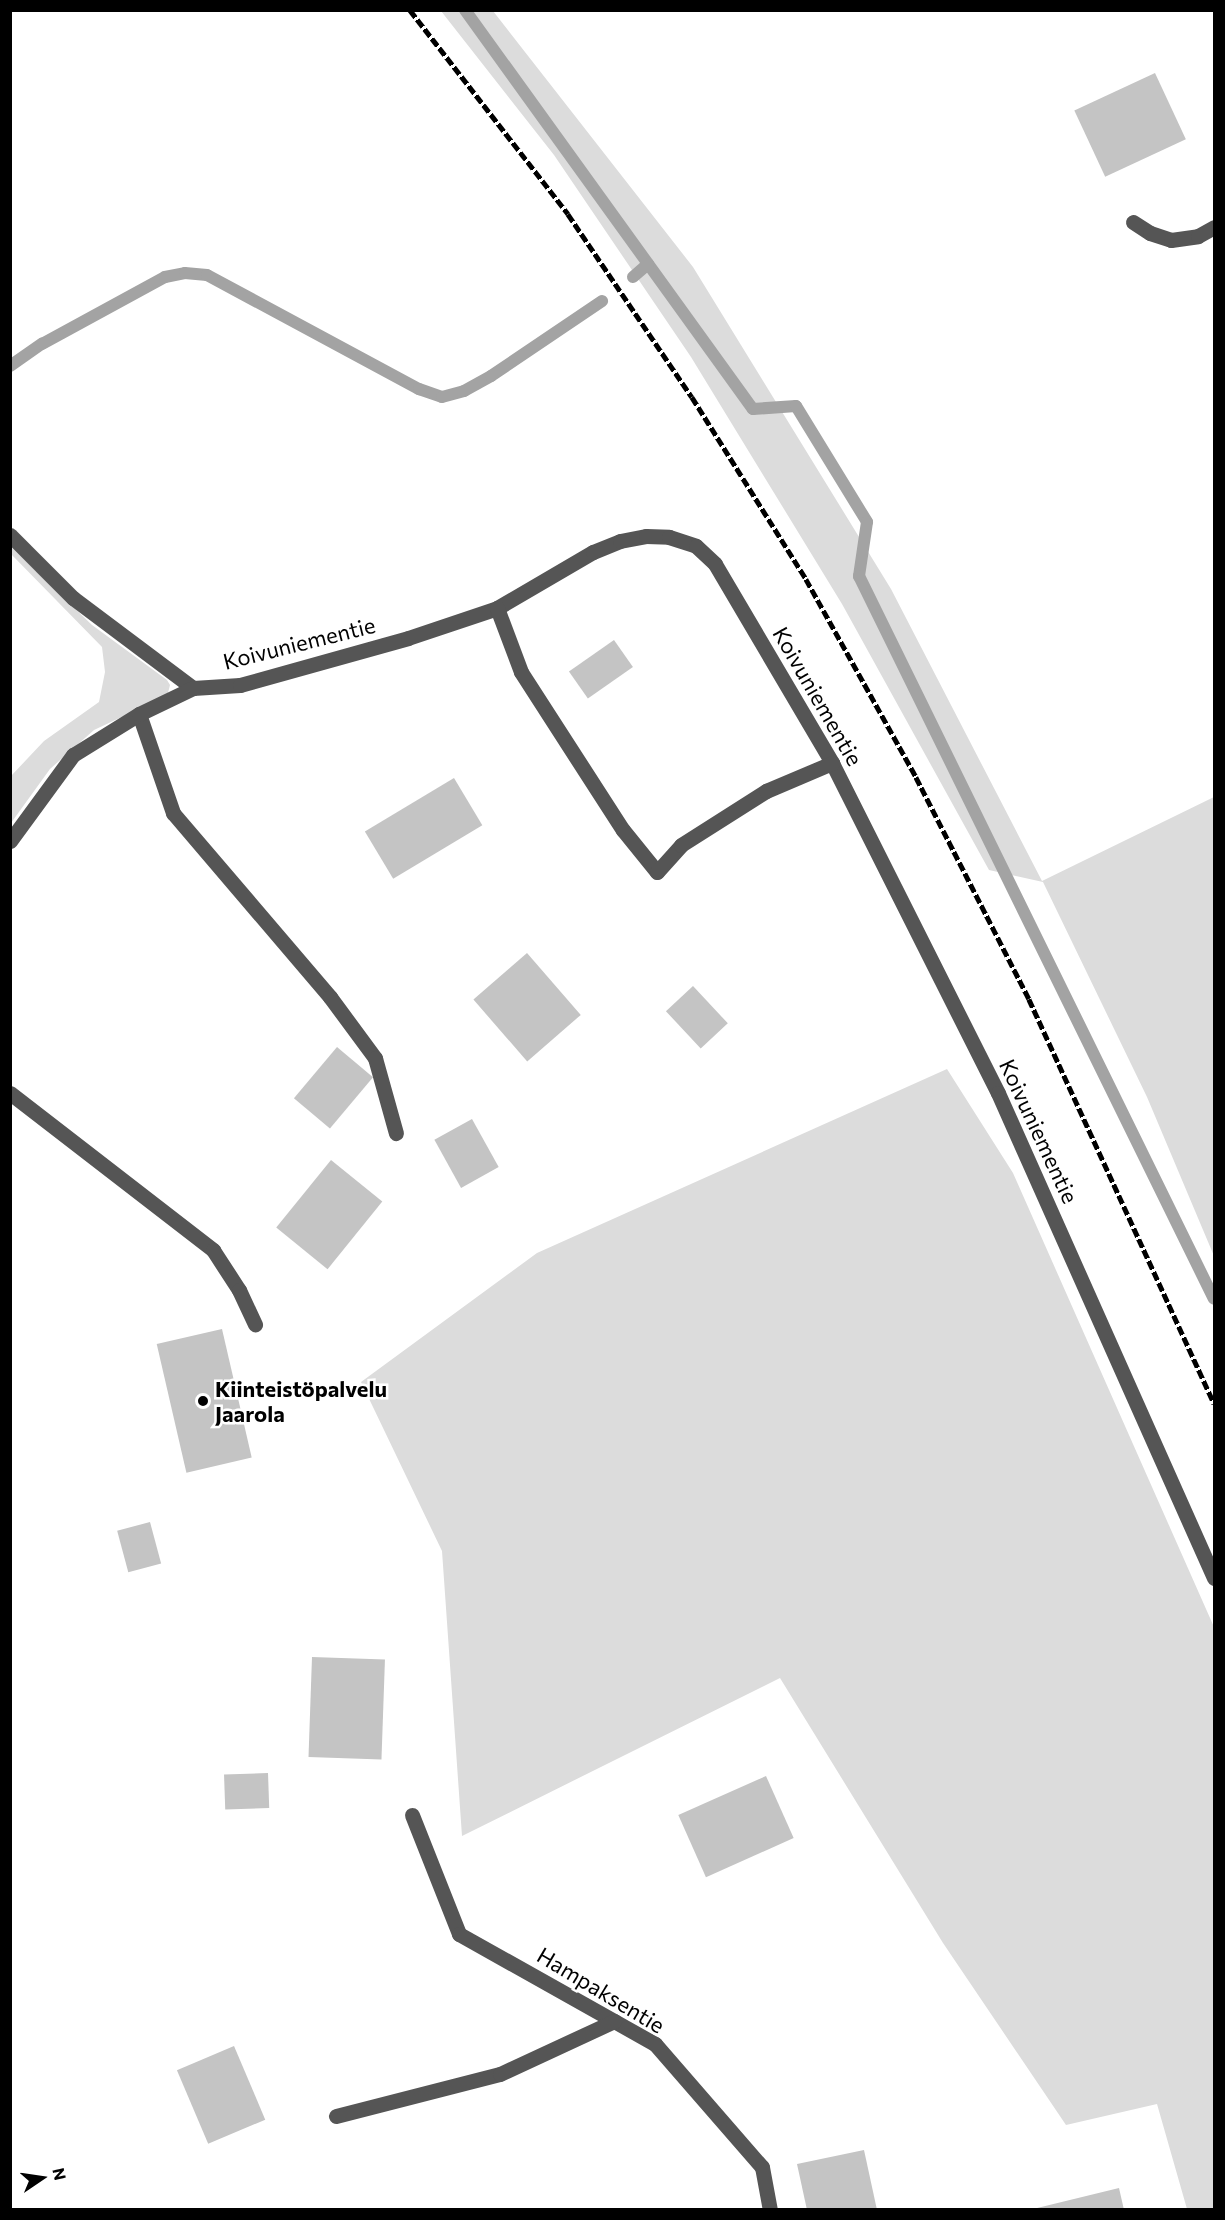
<!DOCTYPE html>
<meta charset="utf-8">
<style>
body{margin:0}
#map{position:relative;width:1225px;height:2220px;overflow:hidden;background:#fff;font-family:Commissioner,sans-serif}
div>[style]{position:absolute}
.green>*{inset:0;background:#dcdcdc}
.stream>*{height:12px;margin:-6px;padding:0 6px;transform-origin:6px;border-radius:6px;background:#a3a3a3}
.building>*{inset:0;background:#c4c4c4;transform-origin:0 0}
.minor>*{height:15px;margin:-7.5px;padding:0 7.5px;transform-origin:7.5px;border-radius:7.5px;background:#555}
.rail>*{height:4.5px;margin-top:-2.25px;transform-origin:0;background:repeating-linear-gradient(90deg,#000 0 9px,transparent 0 12px)}
.dots>*{width:16px;height:16px;translate:-50% -50%;box-sizing:border-box;border:3px solid #fff;border-radius:50%}
span{translate:-50% -50%;white-space:nowrap;text-align:center;line-height:1.15;-webkit-text-stroke:5px #fff;paint-order:stroke}
.street-label{font-size:22px;color:#000}
.poi-label{font-size:22px;color:#000;font-weight:700}
.left{translate:0 -50%;text-align:left}
.frame{position:absolute;inset:0;border:12px solid #000;pointer-events:none}
.north{position:absolute;left:12px;top:2148px;width:60px;height:60px;-webkit-text-stroke:4px #fff;paint-order:stroke;rotate:77deg;font-size:16px;font-weight:700;line-height:24px;text-align:center;color:#000}
.north::after{content:'';display:block;margin:auto;width:21px;height:27px;background:#000;clip-path:polygon(50% 0,100% 100%,50% 72%,0 100%)}
</style>
<div id="map">
<div class="green">
<div style="clip-path:polygon(441px 11px,493px 11px,693px 267px,891px 589px,1042px 881px,1214px 797px,1214px 1256px,1147px 1097px,1043px 882px,989px 870px,842px 604px,691px 357px,554px 155px)"></div>
<div style="clip-path:polygon(11px 547px,92px 625px,167px 680px,170px 685px,168px 693px,162px 698px,94px 730px,50px 769px,11px 823px,11px 776px,44px 741px,99px 702px,105px 672px,102px 647px,11px 554px)"></div>
<div style="clip-path:polygon(947px 1069px,1013px 1173px,1214px 1627px,1214px 2209px,1187px 2209px,1157px 2104px,1066px 2125px,943px 1943px,780px 1678px,462px 1836px,442px 1551px,361px 1382px,537px 1253px)"></div>
</div>
<div class="stream">
<div style="left:465px;top:10px;width:492px;rotate:54.2deg"></div>
<div style="left:753px;top:409px;width:43px;rotate:-4deg"></div>
<div style="left:796px;top:406px;width:136px;rotate:58.5deg"></div>
<div style="left:867px;top:522px;width:55px;rotate:98.4deg"></div>
<div style="left:859px;top:576px;width:805px;rotate:63.85deg"></div>
<div style="left:633px;top:277px;width:20px;rotate:-41deg"></div>
<div style="left:10px;top:366px;width:39px;rotate:-35deg"></div>
<div style="left:42px;top:344px;width:140px;rotate:-28.6deg"></div>
<div style="left:165px;top:277px;width:20px;rotate:-11deg"></div>
<div style="left:185px;top:273px;width:22px;rotate:5deg"></div>
<div style="left:207px;top:275px;width:241px;rotate:28.3deg"></div>
<div style="left:419px;top:389px;width:24px;rotate:19deg"></div>
<div style="left:442px;top:397px;width:23px;rotate:-15deg"></div>
<div style="left:464px;top:391px;width:31px;rotate:-29deg"></div>
<div style="left:491px;top:376px;width:134px;rotate:-34deg"></div>
</div>
<div class="building">
<div style="left:1155px;top:73px;width:73px;height:89px;rotate:65deg"></div>
<div style="left:614px;top:640px;width:33px;height:55px;rotate:55deg"></div>
<div style="left:454px;top:778px;width:55px;height:104px;rotate:59deg"></div>
<div style="left:527px;top:953px;width:82px;height:71px;rotate:49deg"></div>
<div style="left:693px;top:986px;width:51px;height:37px;rotate:47deg"></div>
<div style="left:337px;top:1047px;width:47px;height:67px;rotate:40deg"></div>
<div style="left:472px;top:1119px;width:55px;height:43px;rotate:61deg"></div>
<div style="left:331px;top:1160px;width:66px;height:87px;rotate:39deg"></div>
<div style="left:222px;top:1329px;width:132px;height:67px;rotate:77deg"></div>
<div style="left:150px;top:1522px;width:43px;height:34px;rotate:75deg"></div>
<div style="left:312px;top:1657px;width:73px;height:100px;rotate:2deg"></div>
<div style="left:268px;top:1773px;width:35px;height:44px;rotate:88deg"></div>
<div style="left:766px;top:1776px;width:68px;height:96px;rotate:66deg"></div>
<div style="left:234px;top:2046px;width:80px;height:62px;rotate:67deg"></div>
<div style="clip-path:polygon(864px 2150px,877px 2210px,807px 2210px,797px 2164px)"></div>
<div style="clip-path:polygon(1119px 2188px,1124px 2210px,1034px 2210px,1033px 2209px)"></div>
</div>
<div class="minor">
<div style="left:1133px;top:222px;width:20px;rotate:33deg"></div>
<div style="left:1150px;top:233px;width:22px;rotate:18deg"></div>
<div style="left:1171px;top:240px;width:27px;rotate:-8deg"></div>
<div style="left:1198px;top:236px;width:18px;rotate:-29deg"></div>
<div style="left:10px;top:535px;width:89px;rotate:45deg"></div>
<div style="left:73px;top:598px;width:150px;rotate:36.9deg"></div>
<div style="left:193px;top:688px;width:47px;rotate:-3.7deg"></div>
<div style="left:240px;top:685px;width:174px;rotate:-15.6deg"></div>
<div style="left:408px;top:638px;width:94px;rotate:-18.6deg"></div>
<div style="left:497px;top:608px;width:111px;rotate:-30.3deg"></div>
<div style="left:593px;top:552px;width:29px;rotate:-22deg"></div>
<div style="left:620px;top:541px;width:26px;rotate:-11deg"></div>
<div style="left:646px;top:536px;width:23px;rotate:2deg"></div>
<div style="left:669px;top:537px;width:28px;rotate:18deg"></div>
<div style="left:696px;top:546px;width:26px;rotate:43deg"></div>
<div style="left:715px;top:564px;width:231px;rotate:59.5deg"></div>
<div style="left:832px;top:763px;width:369px;rotate:63.3deg"></div>
<div style="left:998px;top:1093px;width:531px;rotate:65.99deg"></div>
<div style="left:497px;top:608px;width:68px;rotate:69.4deg"></div>
<div style="left:521px;top:672px;width:188px;rotate:57.2deg"></div>
<div style="left:623px;top:830px;width:54px;rotate:51deg"></div>
<div style="left:657px;top:872px;width:36px;rotate:-48deg"></div>
<div style="left:681px;top:845px;width:101px;rotate:-32.4deg"></div>
<div style="left:766px;top:791px;width:72px;rotate:-23deg"></div>
<div style="left:139px;top:714px;width:105px;rotate:71deg"></div>
<div style="left:173px;top:813px;width:242px;rotate:49.5deg"></div>
<div style="left:330px;top:997px;width:76px;rotate:53.6deg"></div>
<div style="left:375px;top:1058px;width:78px;rotate:74.4deg"></div>
<div style="left:10px;top:841px;width:107px;rotate:-53.8deg"></div>
<div style="left:73px;top:755px;width:78px;rotate:-31.8deg"></div>
<div style="left:139px;top:714px;width:60px;rotate:-25.7deg"></div>
<div style="left:10px;top:1093px;width:257px;rotate:37.7deg"></div>
<div style="left:213px;top:1250px;width:48px;rotate:57deg"></div>
<div style="left:239px;top:1290px;width:38px;rotate:65deg"></div>
<div style="left:412px;top:1815px;width:128px;rotate:68.4deg"></div>
<div style="left:459px;top:1934px;width:225px;rotate:29.3deg"></div>
<div style="left:655px;top:2044px;width:163px;rotate:49deg"></div>
<div style="left:762px;top:2167px;width:44px;rotate:79.5deg"></div>
<div style="left:336px;top:2116px;width:169px;rotate:-14.4deg"></div>
<div style="left:500px;top:2074px;width:126px;rotate:-24.9deg"></div>
</div>
<div class="rail">
<div style="left:410px;top:10px;width:258px;rotate:52.2deg"></div>
<div style="left:568px;top:214px;width:221px;rotate:55.9deg"></div>
<div style="left:692px;top:397px;width:215px;rotate:57.9deg"></div>
<div style="left:806px;top:579px;width:227px;rotate:60.9deg"></div>
<div style="left:916px;top:777px;width:249px;rotate:63deg"></div>
<div style="left:1029px;top:999px;width:445px;rotate:65.4deg"></div>
</div>
<div class="dots">
<div style="left:203px;top:1401px;background:#000"></div>
</div>
<div class="street-label">
<span style="left:299px;top:643px;rotate:-14deg">Koivuniementie</span>
<span style="left:818px;top:696px;rotate:60deg">Koivuniementie</span>
<span style="left:1039px;top:1131px;rotate:65deg">Koivuniementie</span>
<span style="left:601px;top:1990px;rotate:31deg">Hampaksentie</span>
</div>
<div class="poi-label">
<span class="left" style="left:215px;top:1401px">Kiinteistöpalvelu<br>Jaarola</span>
</div>
<div class="frame"></div>
<div class="north">N</div>
</div>
